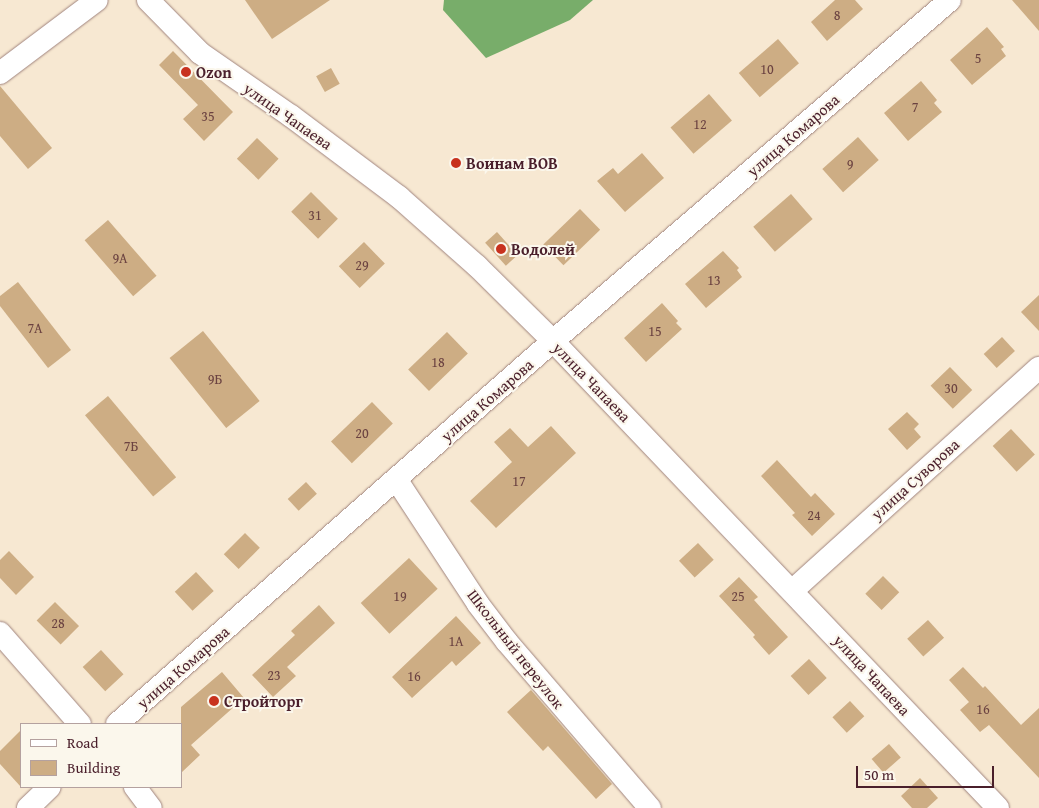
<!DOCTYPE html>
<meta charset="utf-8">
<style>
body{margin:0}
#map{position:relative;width:1039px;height:808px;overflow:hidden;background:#f7e8d2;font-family:"Gentium Book Plus",serif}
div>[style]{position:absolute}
.forest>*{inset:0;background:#78ad6a}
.building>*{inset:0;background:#cdad84;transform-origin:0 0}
.roads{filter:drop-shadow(0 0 1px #a0847e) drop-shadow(0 0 1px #a0847e)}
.minor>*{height:22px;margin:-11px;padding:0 11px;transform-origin:11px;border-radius:11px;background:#fff}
.dots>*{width:14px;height:14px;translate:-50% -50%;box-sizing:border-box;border:2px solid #fbf7ec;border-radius:50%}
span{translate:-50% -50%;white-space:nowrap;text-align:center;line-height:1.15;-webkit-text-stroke:4px #fbf7ec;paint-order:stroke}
.number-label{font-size:14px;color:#6b4241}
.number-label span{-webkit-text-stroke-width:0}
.poi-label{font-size:16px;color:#4a1f2b;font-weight:700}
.left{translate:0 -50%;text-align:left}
.street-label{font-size:16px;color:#4a1f2b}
.legend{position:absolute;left:20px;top:723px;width:162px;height:65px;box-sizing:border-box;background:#fbf7ec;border:1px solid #b4a19f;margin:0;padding:6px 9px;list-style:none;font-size:15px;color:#4a1f2b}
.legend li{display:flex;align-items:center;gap:10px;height:25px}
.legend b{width:25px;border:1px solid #b4a19f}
.scale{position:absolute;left:856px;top:766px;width:138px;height:22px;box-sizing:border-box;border:2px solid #4a1f2b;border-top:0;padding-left:6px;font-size:15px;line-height:18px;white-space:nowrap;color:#4a1f2b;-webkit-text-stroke:4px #fbf7ec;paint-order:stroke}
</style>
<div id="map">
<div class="forest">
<div style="clip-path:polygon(444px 0,593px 0,570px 20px,486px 58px,443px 10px)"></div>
</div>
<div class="building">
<div style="clip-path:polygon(245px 0,330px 0,272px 39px)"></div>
<div style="clip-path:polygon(835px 0,855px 0,863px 9px,827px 41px,811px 22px)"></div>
<div style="clip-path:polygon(1012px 0,1039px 0,1039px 31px)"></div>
<div style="clip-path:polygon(987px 27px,1004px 47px,1001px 49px,1006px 56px,972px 85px,950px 60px)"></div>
<div style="left:778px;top:39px;width:32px;height:52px;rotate:49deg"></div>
<div style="clip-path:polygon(173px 51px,233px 112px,204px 141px,183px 119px,198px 105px,159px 65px)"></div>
<div style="left:331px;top:68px;width:18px;height:17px;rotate:61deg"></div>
<div style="clip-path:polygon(921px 81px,937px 100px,934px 103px,942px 112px,908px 141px,884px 113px)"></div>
<div style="clip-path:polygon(0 86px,52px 148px,28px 169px,0 136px)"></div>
<div style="left:709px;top:94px;width:35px;height:51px;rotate:49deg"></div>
<div style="left:858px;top:137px;width:31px;height:48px;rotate:48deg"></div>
<div style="left:257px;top:138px;width:30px;height:29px;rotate:44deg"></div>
<div style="clip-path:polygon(642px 153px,664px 178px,625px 212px,597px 181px,613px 168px,618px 174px)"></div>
<div style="left:311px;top:192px;width:38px;height:28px;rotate:45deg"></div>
<div style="left:791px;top:194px;width:33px;height:50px;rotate:49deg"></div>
<div style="left:580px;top:209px;width:29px;height:51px;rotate:46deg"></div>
<div style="left:108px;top:220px;width:74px;height:31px;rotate:49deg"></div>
<div style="left:497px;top:232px;width:31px;height:16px;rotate:48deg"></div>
<div style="left:364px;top:242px;width:30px;height:35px;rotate:46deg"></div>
<div style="clip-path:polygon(723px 251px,739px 268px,737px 270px,742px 277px,706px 308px,685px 284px)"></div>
<div style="clip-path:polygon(18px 282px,71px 350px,48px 368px,0 306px,0 296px)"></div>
<div style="clip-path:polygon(1039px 295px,1039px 331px,1021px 312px)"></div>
<div style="clip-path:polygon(662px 303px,678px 321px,676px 323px,682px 329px,646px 362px,624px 338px)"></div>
<div style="left:203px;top:331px;width:90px;height:43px;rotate:51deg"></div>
<div style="left:447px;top:332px;width:30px;height:54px;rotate:46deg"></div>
<div style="left:1002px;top:337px;width:19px;height:25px;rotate:47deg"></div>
<div style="left:950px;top:367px;width:32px;height:27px;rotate:46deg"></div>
<div style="left:108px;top:396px;width:106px;height:30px;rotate:50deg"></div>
<div style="left:372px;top:402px;width:30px;height:57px;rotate:46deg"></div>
<div style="clip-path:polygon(907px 412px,919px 424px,914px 429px,921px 437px,907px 450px,888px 429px)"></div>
<div style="clip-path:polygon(551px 426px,576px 453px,496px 528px,470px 501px,512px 462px,494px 442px,510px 428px,528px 447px)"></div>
<div style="left:1011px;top:429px;width:35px;height:25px;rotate:47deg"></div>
<div style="clip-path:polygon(777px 460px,811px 497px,815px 493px,835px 514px,812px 536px,792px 515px,795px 513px,761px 476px)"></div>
<div style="left:306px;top:482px;width:16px;height:25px;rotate:47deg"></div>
<div style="left:245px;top:533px;width:21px;height:30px;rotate:45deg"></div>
<div style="left:698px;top:543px;width:23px;height:26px;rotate:47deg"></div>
<div style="clip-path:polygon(9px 551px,34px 577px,16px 595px,0 578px,0 560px)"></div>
<div style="left:409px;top:558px;width:42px;height:66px;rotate:47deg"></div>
<div style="left:196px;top:572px;width:26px;height:29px;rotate:47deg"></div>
<div style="left:883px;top:576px;width:23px;height:25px;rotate:45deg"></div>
<div style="clip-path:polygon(739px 577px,758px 597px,754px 600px,788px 637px,769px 655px,753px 637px,755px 635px,719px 596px)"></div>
<div style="left:55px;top:602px;width:34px;height:26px;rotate:45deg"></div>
<div style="clip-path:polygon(319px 605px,335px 623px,287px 667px,296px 676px,273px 697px,252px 675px,295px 635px,291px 631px)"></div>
<div style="clip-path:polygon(456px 616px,481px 643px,456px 666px,452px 661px,412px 698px,392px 677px)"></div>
<div style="left:928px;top:620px;width:24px;height:28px;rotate:48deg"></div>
<div style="left:101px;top:650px;width:33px;height:25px;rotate:47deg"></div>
<div style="left:809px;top:659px;width:26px;height:25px;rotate:47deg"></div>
<div style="clip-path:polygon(963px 667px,983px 688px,985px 686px,1021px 725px,1039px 708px,1039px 778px,989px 725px,980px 732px,960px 710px,969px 702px,949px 680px)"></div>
<div style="clip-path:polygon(222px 672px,244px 698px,191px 745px,200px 755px,181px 773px,181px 707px)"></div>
<div style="clip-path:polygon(531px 690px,612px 784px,596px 799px,548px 746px,543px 751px,507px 712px)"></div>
<div style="left:850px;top:701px;width:21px;height:24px;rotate:47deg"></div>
<div style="clip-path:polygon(21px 730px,21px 787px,0 764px,0 751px)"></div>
<div style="left:889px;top:744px;width:18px;height:23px;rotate:49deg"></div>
<div style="clip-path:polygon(920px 778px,938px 798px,927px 808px,912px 808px,901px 796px)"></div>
</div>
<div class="roads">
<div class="minor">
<div style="left:148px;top:0;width:74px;rotate:45.5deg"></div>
<div style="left:200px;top:53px;width:111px;rotate:34.7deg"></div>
<div style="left:291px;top:116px;width:135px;rotate:36.9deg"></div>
<div style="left:399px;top:197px;width:104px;rotate:41.5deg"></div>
<div style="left:477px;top:266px;width:107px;rotate:44.6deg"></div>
<div style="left:553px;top:341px;width:645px;rotate:46.38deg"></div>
<div style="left:0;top:73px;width:121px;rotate:-37deg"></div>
<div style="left:396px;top:479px;width:149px;rotate:56.7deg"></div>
<div style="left:478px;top:604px;width:48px;rotate:52.7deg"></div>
<div style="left:507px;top:642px;width:219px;rotate:49.3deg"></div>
<div style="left:792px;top:591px;width:333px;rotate:-42.1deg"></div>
<div style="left:0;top:633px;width:121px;rotate:48.7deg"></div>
<div style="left:117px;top:724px;width:580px;rotate:-41.3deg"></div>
<div style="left:553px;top:341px;width:523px;rotate:-40.66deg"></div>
<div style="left:135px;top:787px;width:26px;rotate:53deg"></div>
<div style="left:28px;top:808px;width:30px;rotate:-44deg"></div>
</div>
</div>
<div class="dots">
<div style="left:186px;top:72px;background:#c8321e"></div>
<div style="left:456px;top:163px;background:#c8321e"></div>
<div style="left:501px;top:249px;background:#c8321e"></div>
<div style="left:214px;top:701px;background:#c8321e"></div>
</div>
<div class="number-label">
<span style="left:837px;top:15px">8</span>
<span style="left:978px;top:58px">5</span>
<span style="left:767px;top:69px">10</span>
<span style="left:915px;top:107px">7</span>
<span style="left:208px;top:116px">35</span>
<span style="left:700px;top:124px">12</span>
<span style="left:850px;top:164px">9</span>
<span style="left:315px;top:215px">31</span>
<span style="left:120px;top:258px">9А</span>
<span style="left:362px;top:265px">29</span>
<span style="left:714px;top:280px">13</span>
<span style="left:35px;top:328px">7А</span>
<span style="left:655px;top:331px">15</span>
<span style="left:438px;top:362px">18</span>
<span style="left:215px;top:379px">9Б</span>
<span style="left:951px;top:388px">30</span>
<span style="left:362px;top:433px">20</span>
<span style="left:131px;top:446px">7Б</span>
<span style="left:519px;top:481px">17</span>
<span style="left:814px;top:515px">24</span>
<span style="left:400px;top:596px">19</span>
<span style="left:738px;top:596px">25</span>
<span style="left:58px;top:623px">28</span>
<span style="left:456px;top:641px">1А</span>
<span style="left:274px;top:675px">23</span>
<span style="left:414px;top:676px">16</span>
<span style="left:983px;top:709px">16</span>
</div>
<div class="poi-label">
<span class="left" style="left:196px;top:72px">Ozon</span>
<span class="left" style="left:466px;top:163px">Воинам ВОВ</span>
<span class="left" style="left:511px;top:249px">Водолей</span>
<span class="left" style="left:224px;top:701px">Стройторг</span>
</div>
<div class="street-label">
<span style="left:288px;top:116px;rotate:35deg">улица Чапаева</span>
<span style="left:793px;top:135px;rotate:-41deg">улица Комарова</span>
<span style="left:592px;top:382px;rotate:46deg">улица Чапаева</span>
<span style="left:487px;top:400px;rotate:-41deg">улица Комарова</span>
<span style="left:915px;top:479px;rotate:-42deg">улица Суворова</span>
<span style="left:516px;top:649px;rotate:52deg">Школьный переулок</span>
<span style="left:183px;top:667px;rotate:-41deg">улица Комарова</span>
<span style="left:872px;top:675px;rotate:47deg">улица Чапаева</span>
</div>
<ul class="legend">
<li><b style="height:6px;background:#fff"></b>Road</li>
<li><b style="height:14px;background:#cdad84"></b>Building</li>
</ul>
<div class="scale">50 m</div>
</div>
